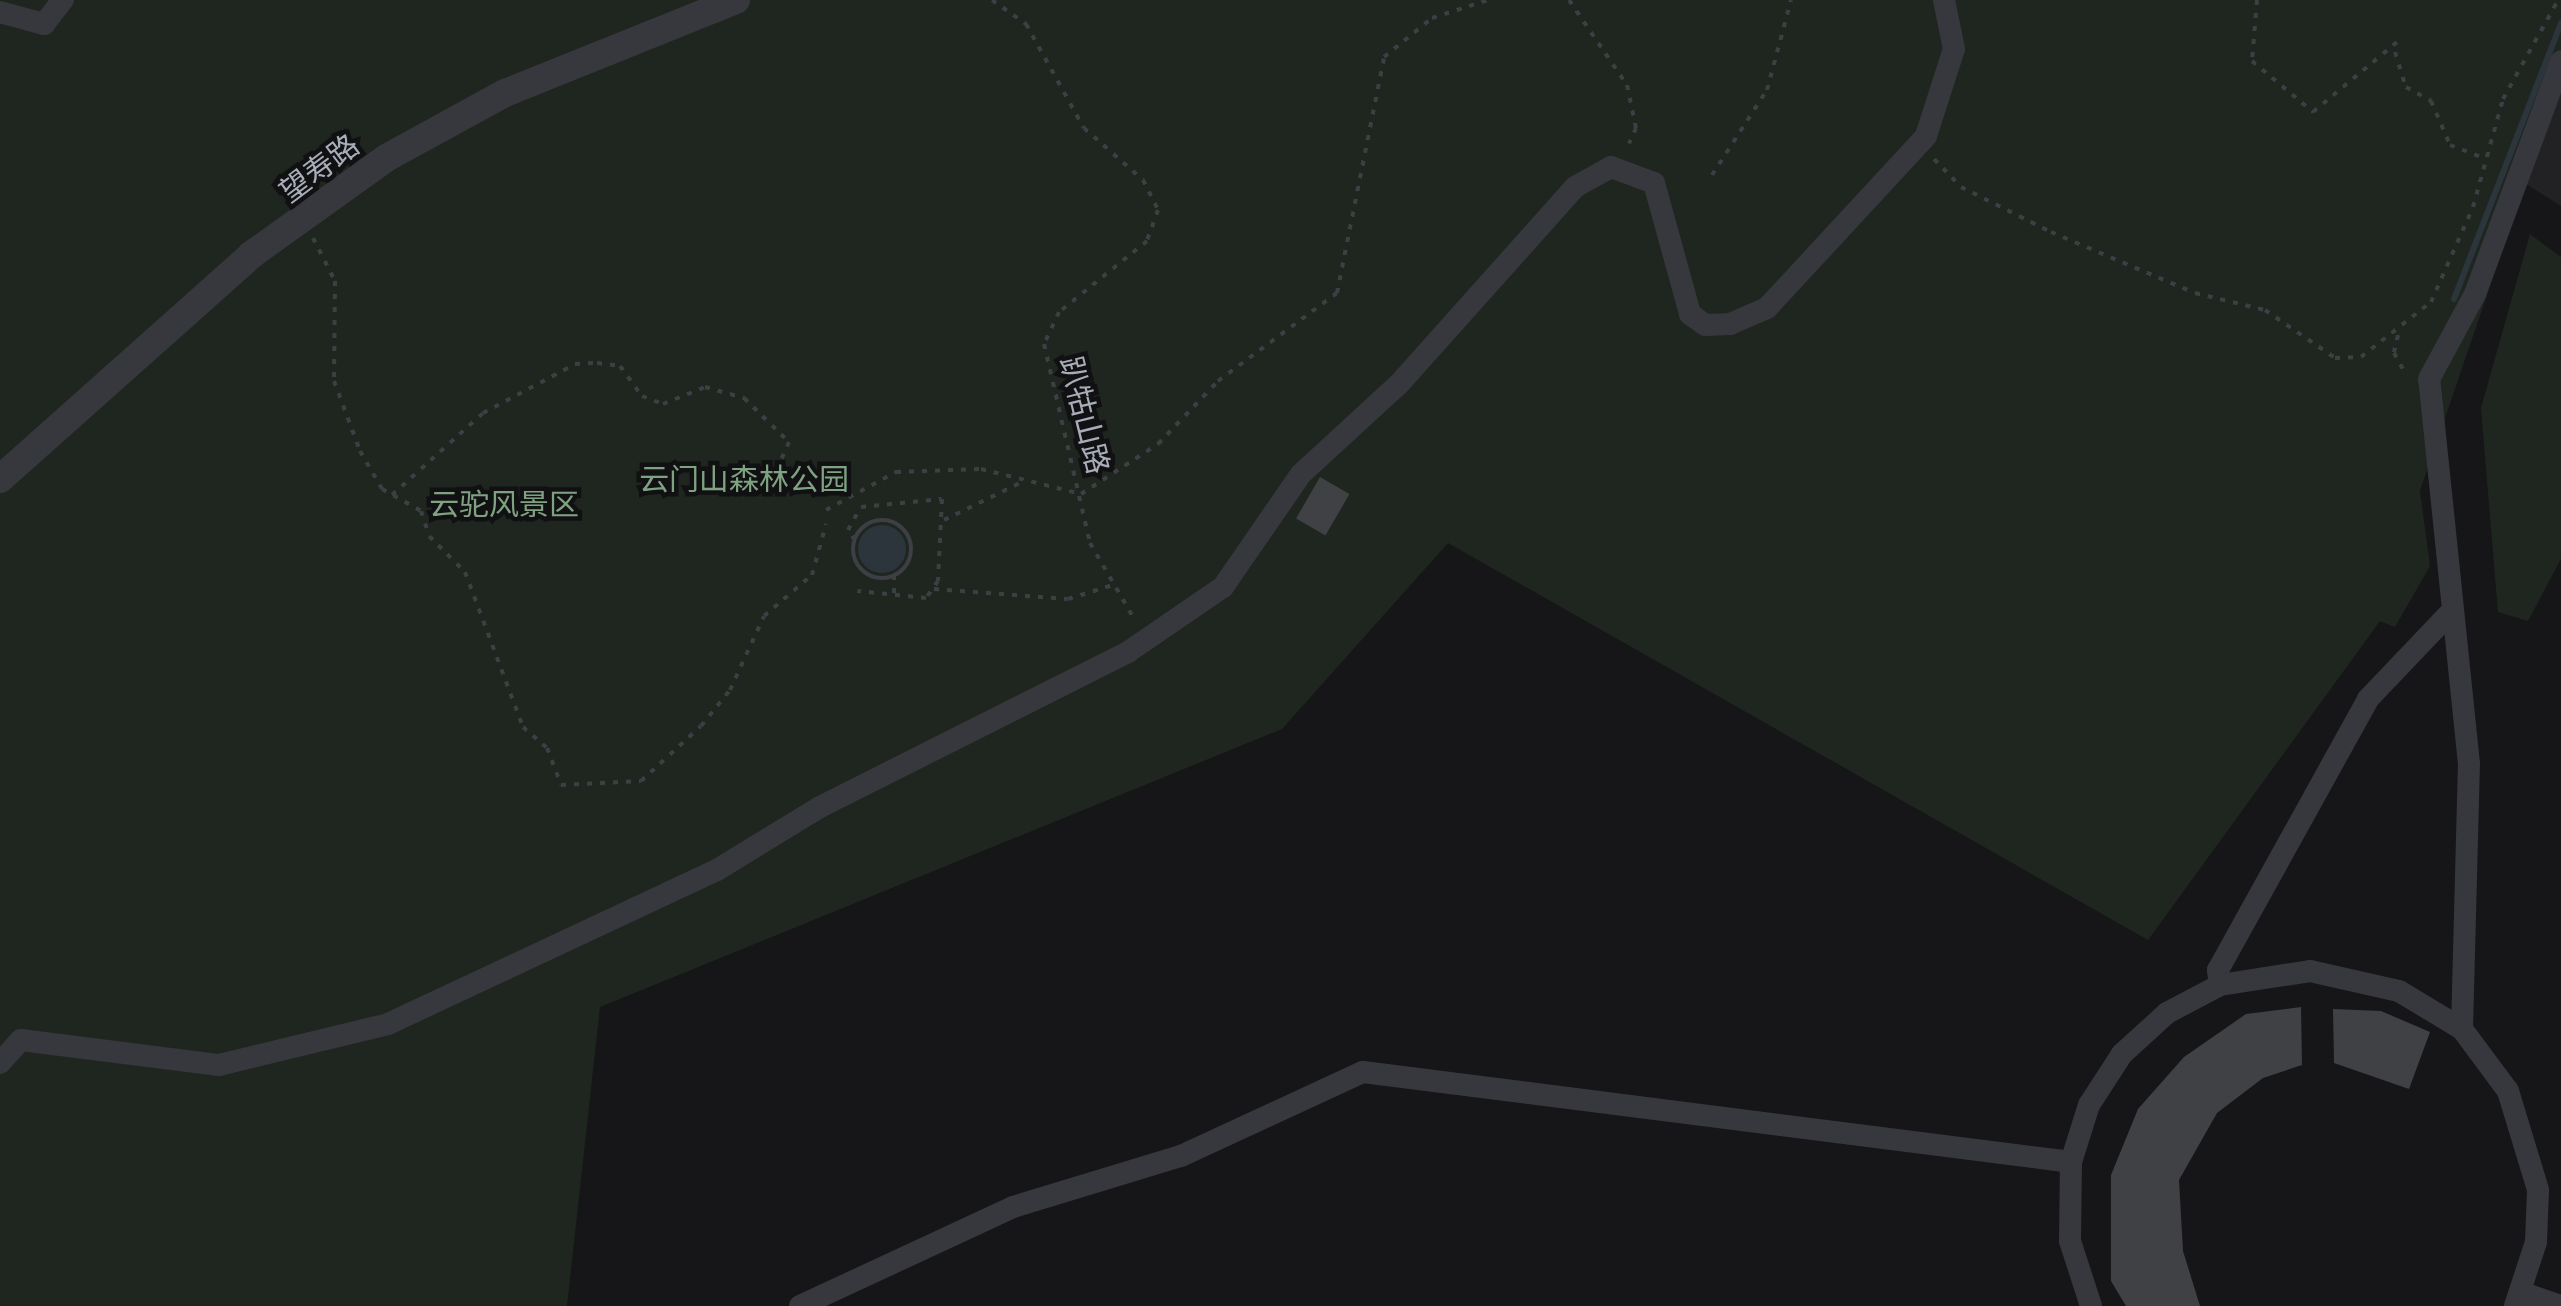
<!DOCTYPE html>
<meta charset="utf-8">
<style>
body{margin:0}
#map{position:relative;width:2561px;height:1306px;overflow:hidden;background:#161618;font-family:Quicksand,"Noto Sans SC",sans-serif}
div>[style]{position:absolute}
.built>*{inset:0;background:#222225}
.green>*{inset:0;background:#1e261f}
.water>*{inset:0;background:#2c353c}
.round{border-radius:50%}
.stream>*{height:6px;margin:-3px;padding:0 3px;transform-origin:3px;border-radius:3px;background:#2c353c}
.building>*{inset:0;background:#404145;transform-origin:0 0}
.path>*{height:4px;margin-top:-2px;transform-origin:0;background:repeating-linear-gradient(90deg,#3d3f44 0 5px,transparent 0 13px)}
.path>.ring{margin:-2px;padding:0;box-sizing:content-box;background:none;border:4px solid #3d3f44;border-radius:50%}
.minor>*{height:22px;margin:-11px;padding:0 11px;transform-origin:11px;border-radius:11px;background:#37383d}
.tertiary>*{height:28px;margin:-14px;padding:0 14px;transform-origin:14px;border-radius:14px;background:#37383d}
span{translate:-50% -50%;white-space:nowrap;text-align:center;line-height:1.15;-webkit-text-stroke:9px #111113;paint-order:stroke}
.street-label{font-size:30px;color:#a8adb8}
.park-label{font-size:30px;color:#7fa381}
</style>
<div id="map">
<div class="built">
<div style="clip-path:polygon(2561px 79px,2561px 206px,2526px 184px)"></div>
</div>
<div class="green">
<div style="clip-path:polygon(0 0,2561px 0,2561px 79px,2420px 491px,2430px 566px,2395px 627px,2380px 621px,2148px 940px,1448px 543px,1282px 729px,600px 1007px,567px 1306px,0 1306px)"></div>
<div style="clip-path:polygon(2530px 234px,2561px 257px,2561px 559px,2528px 621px,2498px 612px,2481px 408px)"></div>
</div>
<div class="water">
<div class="round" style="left:858px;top:525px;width:48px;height:48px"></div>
</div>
<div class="stream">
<div style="left:2454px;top:299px;width:296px;rotate:-68.8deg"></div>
</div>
<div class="building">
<div style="left:1320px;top:477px;width:34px;height:48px;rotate:30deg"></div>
<div style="clip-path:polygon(2301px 1007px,2302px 1065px,2263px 1078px,2217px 1113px,2179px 1180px,2183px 1251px,2200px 1306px,2126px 1306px,2111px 1281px,2111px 1175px,2138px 1109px,2184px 1057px,2246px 1014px)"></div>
<div style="clip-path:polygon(2333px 1009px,2381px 1011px,2430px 1032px,2409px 1089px,2334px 1063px)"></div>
</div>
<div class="path">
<div style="left:992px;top:0;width:42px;rotate:35.2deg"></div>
<div style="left:1026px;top:24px;width:119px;rotate:60.9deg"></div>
<div style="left:1084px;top:128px;width:79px;rotate:41.4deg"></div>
<div style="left:1143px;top:180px;width:34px;rotate:63deg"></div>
<div style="left:1158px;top:210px;width:33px;rotate:110deg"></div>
<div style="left:1147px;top:241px;width:113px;rotate:141.1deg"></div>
<div style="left:1059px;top:312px;width:35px;rotate:115deg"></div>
<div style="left:1044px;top:344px;width:204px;rotate:77deg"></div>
<div style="left:1090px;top:543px;width:91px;rotate:59.8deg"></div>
<div style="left:1569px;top:0;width:103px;rotate:55.7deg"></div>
<div style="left:1627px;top:85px;width:44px;rotate:78.2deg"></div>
<div style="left:1636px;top:128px;width:17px;rotate:114deg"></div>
<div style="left:2257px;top:0;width:61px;rotate:94.7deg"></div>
<div style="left:2252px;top:61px;width:80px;rotate:39.9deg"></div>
<div style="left:2313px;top:112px;width:117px;rotate:-39.8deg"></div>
<div style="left:2395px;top:52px;width:37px;rotate:73deg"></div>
<div style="left:2406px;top:87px;width:29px;rotate:29deg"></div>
<div style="left:2431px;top:101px;width:48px;rotate:66.6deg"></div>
<div style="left:2450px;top:145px;width:33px;rotate:21deg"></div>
<div style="left:1934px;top:159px;width:39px;rotate:46deg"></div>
<div style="left:1961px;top:187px;width:101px;rotate:26.6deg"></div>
<div style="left:2051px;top:232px;width:156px;rotate:23deg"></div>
<div style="left:2195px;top:293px;width:72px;rotate:13.7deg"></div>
<div style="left:2265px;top:310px;width:85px;rotate:34.4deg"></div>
<div style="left:2335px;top:358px;width:26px;rotate:-2deg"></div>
<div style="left:2361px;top:357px;width:89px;rotate:-38.2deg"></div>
<div style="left:2431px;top:302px;width:104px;rotate:-66.1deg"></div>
<div style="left:2473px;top:207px;width:112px;rotate:-74.5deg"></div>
<div style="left:2503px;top:99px;width:113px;rotate:-60.9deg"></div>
<div style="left:1712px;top:175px;width:101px;rotate:-57.1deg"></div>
<div style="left:1767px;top:90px;width:93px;rotate:-75.1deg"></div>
<div style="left:313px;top:238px;width:48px;rotate:62.9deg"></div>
<div style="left:335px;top:281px;width:100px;rotate:90.6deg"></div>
<div style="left:334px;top:381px;width:75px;rotate:69.6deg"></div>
<div style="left:360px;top:451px;width:44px;rotate:59.9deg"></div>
<div style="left:382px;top:489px;width:45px;rotate:29.4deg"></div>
<div style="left:421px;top:511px;width:26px;rotate:72deg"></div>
<div style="left:429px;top:536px;width:51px;rotate:45deg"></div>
<div style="left:465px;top:572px;width:165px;rotate:69.5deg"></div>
<div style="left:523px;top:727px;width:32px;rotate:41deg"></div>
<div style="left:547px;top:748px;width:40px;rotate:69deg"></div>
<div style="left:561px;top:785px;width:80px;rotate:-2.9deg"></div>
<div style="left:641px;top:781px;width:81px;rotate:-42.5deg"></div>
<div style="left:701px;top:726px;width:46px;rotate:-51.1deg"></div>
<div style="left:730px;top:690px;width:81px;rotate:-65.3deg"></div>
<div style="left:764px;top:616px;width:63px;rotate:-40.5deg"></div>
<div style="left:812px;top:575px;width:53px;rotate:-74.6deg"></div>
<div style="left:2398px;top:335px;width:18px;rotate:103deg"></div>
<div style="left:2394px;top:353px;width:26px;rotate:61deg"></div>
<div style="left:392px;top:495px;width:122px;rotate:-42deg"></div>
<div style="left:483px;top:413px;width:104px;rotate:-28deg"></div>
<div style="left:575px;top:364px;width:22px;rotate:-3deg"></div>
<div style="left:597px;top:363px;width:23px;rotate:7deg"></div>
<div style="left:620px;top:366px;width:37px;rotate:54deg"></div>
<div style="left:642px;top:396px;width:22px;rotate:21deg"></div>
<div style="left:663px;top:404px;width:45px;rotate:-22deg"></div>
<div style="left:705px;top:387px;width:41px;rotate:15.8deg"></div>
<div style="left:744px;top:398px;width:63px;rotate:44.4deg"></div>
<div style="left:789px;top:442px;width:35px;rotate:114deg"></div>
<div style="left:826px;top:510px;width:80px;rotate:-28.5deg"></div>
<div style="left:896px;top:472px;width:85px;rotate:-2deg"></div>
<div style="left:981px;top:469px;width:103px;rotate:14deg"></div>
<div style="left:1081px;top:494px;width:92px;rotate:-33deg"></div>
<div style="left:1158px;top:444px;width:87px;rotate:-46.4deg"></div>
<div style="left:1218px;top:381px;width:148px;rotate:-36.5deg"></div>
<div style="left:1337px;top:293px;width:241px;rotate:-78.7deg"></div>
<div style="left:1384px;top:57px;width:62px;rotate:-39.1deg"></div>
<div style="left:1432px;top:18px;width:59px;rotate:-17.8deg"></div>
<div style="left:944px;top:520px;width:85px;rotate:-26deg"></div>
<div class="ring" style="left:853px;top:520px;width:54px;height:54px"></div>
<div style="left:855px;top:540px;width:12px;rotate:-125deg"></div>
<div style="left:848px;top:530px;width:26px;rotate:-61deg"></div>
<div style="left:861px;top:507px;width:81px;rotate:-5.6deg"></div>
<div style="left:942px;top:499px;width:82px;rotate:92.8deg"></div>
<div style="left:938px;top:581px;width:21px;rotate:125deg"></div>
<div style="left:926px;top:598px;width:69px;rotate:-174.2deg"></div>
<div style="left:894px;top:575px;width:25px;rotate:90deg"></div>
<div style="left:934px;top:589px;width:134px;rotate:4.3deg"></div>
<div style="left:1068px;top:599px;width:47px;rotate:-17.3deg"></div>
</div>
<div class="minor">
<div style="left:0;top:12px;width:46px;rotate:15.3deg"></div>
<div style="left:44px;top:24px;width:31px;rotate:-52deg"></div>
<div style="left:2220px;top:985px;width:15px;rotate:-98deg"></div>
<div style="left:2218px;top:970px;width:310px;rotate:-61deg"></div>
<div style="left:2368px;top:699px;width:116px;rotate:-46.4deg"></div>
<div style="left:2462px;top:1029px;width:265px;rotate:-88.5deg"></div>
<div style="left:2469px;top:764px;width:387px;rotate:-95.9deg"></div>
<div style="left:2429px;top:379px;width:97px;rotate:-61.6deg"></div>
<div style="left:2475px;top:294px;width:248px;rotate:-69.7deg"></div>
<div style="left:0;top:1063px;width:31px;rotate:-48deg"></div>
<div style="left:21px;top:1040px;width:200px;rotate:7.2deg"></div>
<div style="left:219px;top:1065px;width:174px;rotate:-13.6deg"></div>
<div style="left:388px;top:1024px;width:363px;rotate:-25.1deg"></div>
<div style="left:717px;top:870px;width:121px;rotate:-31.5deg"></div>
<div style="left:820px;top:807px;width:345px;rotate:-26.7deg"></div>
<div style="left:1128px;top:652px;width:115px;rotate:-34.4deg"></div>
<div style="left:1223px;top:587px;width:137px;rotate:-55.4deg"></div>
<div style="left:1301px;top:474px;width:133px;rotate:-42.6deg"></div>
<div style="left:1399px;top:384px;width:264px;rotate:-48.2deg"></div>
<div style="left:1575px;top:187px;width:41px;rotate:-29.1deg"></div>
<div style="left:1611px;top:167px;width:46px;rotate:20.4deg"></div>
<div style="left:1654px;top:183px;width:136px;rotate:74.6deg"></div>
<div style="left:1690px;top:314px;width:19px;rotate:36deg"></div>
<div style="left:1705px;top:325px;width:25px;rotate:-2deg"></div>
<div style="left:1730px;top:324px;width:40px;rotate:-23.4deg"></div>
<div style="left:1767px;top:308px;width:234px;rotate:-47.2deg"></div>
<div style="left:1926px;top:136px;width:91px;rotate:-72.2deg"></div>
<div style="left:1954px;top:49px;width:50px;rotate:-101.5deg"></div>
<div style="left:2523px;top:1293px;width:40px;rotate:18.9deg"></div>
<div style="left:800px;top:1306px;width:235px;rotate:-24.9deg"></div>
<div style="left:1013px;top:1207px;width:176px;rotate:-16.9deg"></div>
<div style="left:1181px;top:1156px;width:200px;rotate:-24.8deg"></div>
<div style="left:1363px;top:1072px;width:714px;rotate:7.24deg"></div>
<div style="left:2091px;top:1306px;width:68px;rotate:-107.9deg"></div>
<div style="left:2070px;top:1241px;width:79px;rotate:-89.3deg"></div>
<div style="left:2071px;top:1162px;width:60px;rotate:-72.5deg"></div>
<div style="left:2089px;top:1105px;width:61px;rotate:-57.1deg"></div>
<div style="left:2122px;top:1054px;width:61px;rotate:-42.3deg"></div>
<div style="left:2167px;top:1013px;width:60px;rotate:-27.8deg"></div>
<div style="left:2220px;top:985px;width:91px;rotate:-8.8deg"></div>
<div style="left:2310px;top:971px;width:91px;rotate:12.7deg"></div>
<div style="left:2399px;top:991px;width:74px;rotate:31.1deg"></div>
<div style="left:2462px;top:1029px;width:77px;rotate:53.4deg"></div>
<div style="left:2508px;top:1091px;width:103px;rotate:73.1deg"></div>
<div style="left:2538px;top:1190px;width:52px;rotate:92.2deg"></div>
<div style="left:2536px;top:1242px;width:67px;rotate:108.2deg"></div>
</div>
<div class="tertiary">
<div style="left:0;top:479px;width:336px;rotate:-41.7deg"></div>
<div style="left:251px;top:255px;width:168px;rotate:-35.6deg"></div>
<div style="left:388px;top:157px;width:133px;rotate:-28.7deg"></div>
<div style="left:505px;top:93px;width:249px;rotate:-21.9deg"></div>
</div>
<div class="street-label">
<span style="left:319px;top:168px;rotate:-37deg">望寿路</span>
<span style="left:1085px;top:415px;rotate:76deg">趴牯山路</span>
</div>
<div class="park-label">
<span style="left:744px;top:479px">云门山森林公园</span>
<span style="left:504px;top:504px">云驼风景区</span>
</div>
</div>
